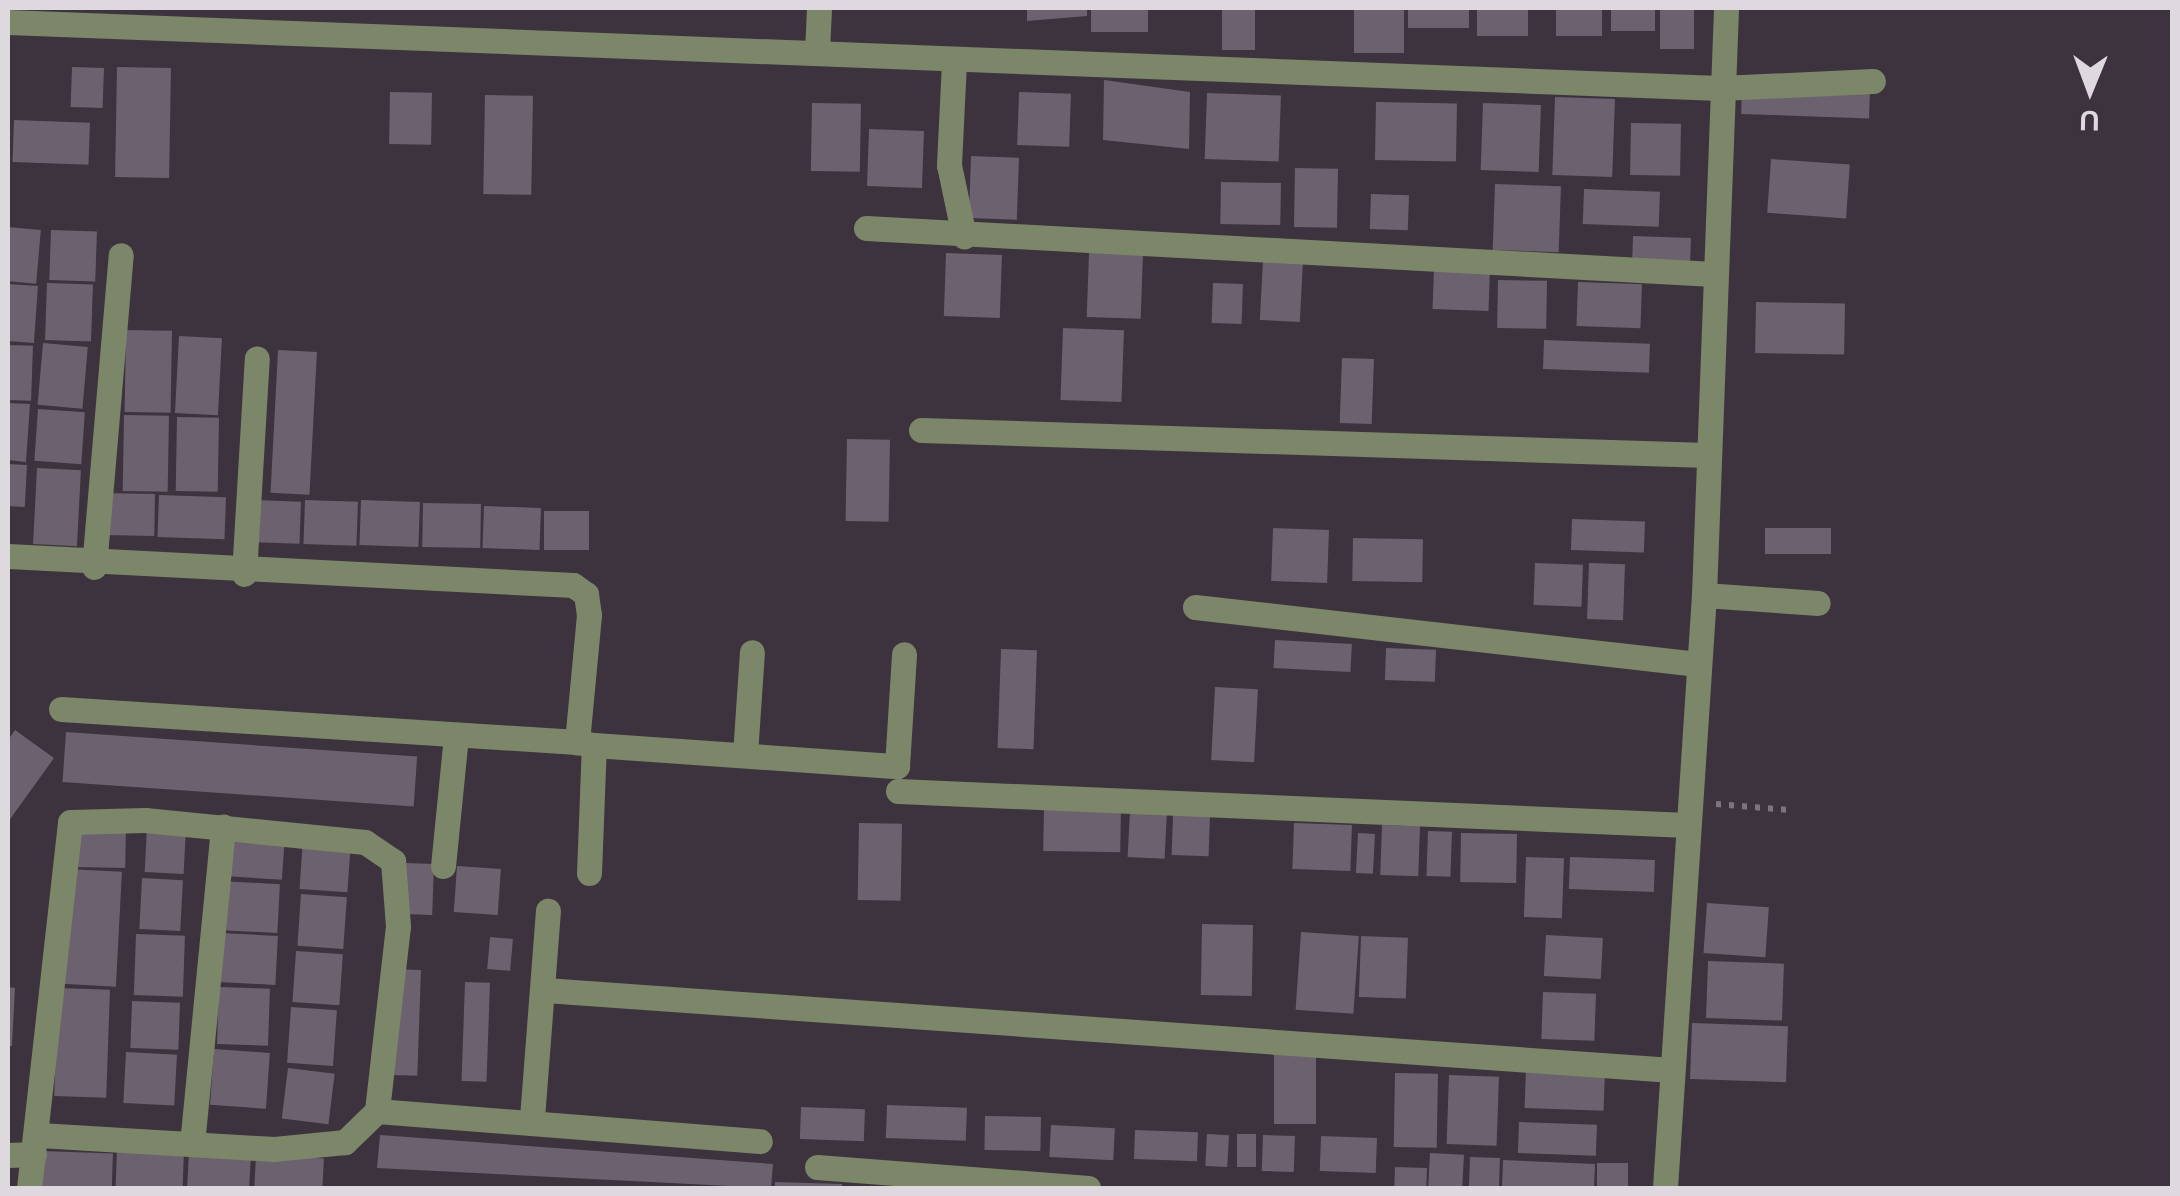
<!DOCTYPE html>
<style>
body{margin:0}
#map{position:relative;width:2180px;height:1196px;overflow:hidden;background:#3c333e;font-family:Helvetica,sans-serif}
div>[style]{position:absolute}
.building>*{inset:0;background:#6c616f;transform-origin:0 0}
.path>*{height:6px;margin-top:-3px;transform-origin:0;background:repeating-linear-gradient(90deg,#7d757e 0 5px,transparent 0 13px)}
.minor>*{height:25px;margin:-12.5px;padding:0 12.5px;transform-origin:12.5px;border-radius:12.5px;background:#7c8769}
span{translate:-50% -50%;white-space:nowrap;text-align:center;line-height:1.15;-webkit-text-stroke:9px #3c333e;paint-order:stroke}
.frame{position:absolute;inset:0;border:10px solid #ded8df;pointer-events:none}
.north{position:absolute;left:2040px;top:40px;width:100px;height:100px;-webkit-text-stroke:8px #3c333e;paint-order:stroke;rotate:181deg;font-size:28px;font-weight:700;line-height:40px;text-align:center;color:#ded8df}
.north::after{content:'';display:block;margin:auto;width:35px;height:45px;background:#ded8df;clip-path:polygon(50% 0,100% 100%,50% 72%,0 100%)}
</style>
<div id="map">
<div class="building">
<div style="clip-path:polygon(1027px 8px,1087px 8px,1087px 16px,1027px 21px)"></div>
<div style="left:1091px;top:8px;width:57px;height:24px"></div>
<div style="left:1222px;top:8px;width:33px;height:42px"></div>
<div style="left:1354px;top:8px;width:50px;height:45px"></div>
<div style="left:1408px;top:8px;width:61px;height:20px"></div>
<div style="left:1477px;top:8px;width:51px;height:28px"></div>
<div style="left:1556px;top:8px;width:46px;height:28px"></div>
<div style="left:1611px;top:8px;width:44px;height:23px"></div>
<div style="left:1660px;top:8px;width:34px;height:41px"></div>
<div style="left:72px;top:67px;width:32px;height:40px;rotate:2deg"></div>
<div style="left:117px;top:67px;width:54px;height:110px;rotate:1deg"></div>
<div style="clip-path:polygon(1104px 80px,1190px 92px,1189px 149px,1103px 140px)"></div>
<div style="left:1742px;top:88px;width:128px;height:26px;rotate:2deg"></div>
<div style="left:390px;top:92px;width:42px;height:52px;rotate:1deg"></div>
<div style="left:1019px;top:92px;width:52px;height:53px;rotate:2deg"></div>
<div style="left:1207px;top:93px;width:74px;height:66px;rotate:2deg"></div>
<div style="left:485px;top:95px;width:48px;height:99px;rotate:1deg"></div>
<div style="left:1555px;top:97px;width:60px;height:78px;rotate:2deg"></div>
<div style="left:1376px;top:102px;width:81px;height:58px;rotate:1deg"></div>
<div style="left:812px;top:103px;width:49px;height:68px;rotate:1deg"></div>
<div style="left:1483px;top:103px;width:58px;height:67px;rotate:2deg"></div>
<div style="left:14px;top:120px;width:76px;height:42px;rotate:2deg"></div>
<div style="left:1631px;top:123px;width:50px;height:52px;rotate:1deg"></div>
<div style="left:869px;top:129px;width:55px;height:57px;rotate:2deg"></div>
<div style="left:971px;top:156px;width:48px;height:62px;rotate:2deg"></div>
<div style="left:1771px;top:159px;width:79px;height:54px;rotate:4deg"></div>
<div style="left:1295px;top:168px;width:43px;height:59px;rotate:1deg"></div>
<div style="left:1221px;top:182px;width:60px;height:42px;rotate:1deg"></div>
<div style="left:1495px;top:184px;width:66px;height:66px;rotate:2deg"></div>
<div style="left:1584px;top:189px;width:76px;height:35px;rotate:2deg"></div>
<div style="left:1371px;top:194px;width:38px;height:35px;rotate:2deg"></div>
<div style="left:8px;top:227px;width:33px;height:54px;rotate:5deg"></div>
<div style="left:51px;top:230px;width:46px;height:50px;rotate:2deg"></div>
<div style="left:1633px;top:236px;width:58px;height:25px;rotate:2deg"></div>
<div style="left:1089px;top:252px;width:54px;height:65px;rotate:2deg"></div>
<div style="left:946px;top:253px;width:56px;height:63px;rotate:2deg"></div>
<div style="left:1263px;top:260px;width:40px;height:60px;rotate:3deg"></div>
<div style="left:1434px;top:267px;width:56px;height:42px;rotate:2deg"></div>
<div style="left:1498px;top:280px;width:49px;height:48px;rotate:1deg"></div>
<div style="left:1578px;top:282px;width:64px;height:44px;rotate:2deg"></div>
<div style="left:47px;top:283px;width:46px;height:57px;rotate:2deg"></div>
<div style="left:1213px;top:283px;width:30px;height:40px;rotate:2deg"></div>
<div style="left:8px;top:284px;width:30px;height:57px;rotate:4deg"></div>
<div style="left:1756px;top:302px;width:89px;height:51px;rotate:1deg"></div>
<div style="left:1063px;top:328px;width:61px;height:72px;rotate:2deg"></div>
<div style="left:126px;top:330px;width:46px;height:82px;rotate:1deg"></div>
<div style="left:179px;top:336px;width:43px;height:77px;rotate:3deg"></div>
<div style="left:1544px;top:340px;width:106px;height:29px;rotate:2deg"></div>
<div style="left:43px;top:343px;width:45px;height:62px;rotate:5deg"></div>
<div style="left:8px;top:345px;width:25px;height:55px;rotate:2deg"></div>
<div style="left:278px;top:350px;width:39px;height:143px;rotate:3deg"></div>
<div style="left:1342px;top:358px;width:32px;height:65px;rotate:2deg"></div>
<div style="clip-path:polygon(8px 403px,30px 404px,26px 462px,8px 460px)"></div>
<div style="left:38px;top:409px;width:47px;height:52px;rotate:4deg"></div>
<div style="left:124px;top:415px;width:45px;height:76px;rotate:1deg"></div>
<div style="left:177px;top:417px;width:42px;height:74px;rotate:1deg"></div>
<div style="left:847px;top:439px;width:43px;height:82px;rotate:1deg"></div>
<div style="left:8px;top:464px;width:19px;height:42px;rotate:3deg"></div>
<div style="left:37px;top:468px;width:44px;height:76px;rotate:3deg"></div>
<div style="left:102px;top:493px;width:53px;height:42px;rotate:1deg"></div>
<div style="left:159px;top:495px;width:67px;height:42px;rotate:2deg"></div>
<div style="left:251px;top:500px;width:50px;height:42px;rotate:2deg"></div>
<div style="left:305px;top:500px;width:53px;height:44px;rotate:2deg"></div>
<div style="left:361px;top:500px;width:59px;height:45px;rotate:2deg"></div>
<div style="left:423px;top:503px;width:58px;height:44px;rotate:1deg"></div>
<div style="left:484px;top:506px;width:57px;height:42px;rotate:2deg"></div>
<div style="left:544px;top:511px;width:45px;height:39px"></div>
<div style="left:1572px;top:519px;width:73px;height:31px;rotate:2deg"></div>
<div style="left:1273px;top:528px;width:56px;height:53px;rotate:2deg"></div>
<div style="left:1765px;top:528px;width:66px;height:26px"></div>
<div style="left:1353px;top:538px;width:70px;height:43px;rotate:1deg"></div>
<div style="left:1535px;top:563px;width:48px;height:42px;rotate:2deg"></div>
<div style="left:1589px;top:563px;width:36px;height:56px;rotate:2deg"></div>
<div style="left:1275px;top:640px;width:77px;height:28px;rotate:3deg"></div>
<div style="left:1386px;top:648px;width:50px;height:32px;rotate:2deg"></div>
<div style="left:1001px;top:649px;width:36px;height:99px;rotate:2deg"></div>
<div style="left:1215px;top:687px;width:43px;height:73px;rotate:3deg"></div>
<div style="clip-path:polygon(15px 730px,54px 758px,8px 822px,8px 740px)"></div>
<div style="left:66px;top:732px;width:352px;height:50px;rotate:4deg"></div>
<div style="left:1044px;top:806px;width:77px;height:45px;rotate:1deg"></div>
<div style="left:1130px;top:811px;width:37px;height:46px;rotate:3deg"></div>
<div style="left:1173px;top:815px;width:37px;height:40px;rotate:2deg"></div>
<div style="left:75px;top:823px;width:51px;height:44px;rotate:1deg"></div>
<div style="left:859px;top:823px;width:43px;height:77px;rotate:1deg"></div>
<div style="left:1294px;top:823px;width:58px;height:46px;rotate:2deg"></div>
<div style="left:1382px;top:825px;width:38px;height:50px;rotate:2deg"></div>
<div style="left:147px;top:827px;width:39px;height:45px;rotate:3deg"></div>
<div style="left:1428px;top:831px;width:24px;height:45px;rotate:2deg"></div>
<div style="left:228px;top:833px;width:57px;height:43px;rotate:4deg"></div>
<div style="left:1358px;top:833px;width:17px;height:40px;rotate:3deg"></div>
<div style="left:1461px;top:833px;width:56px;height:49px;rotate:1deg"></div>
<div style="left:303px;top:839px;width:48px;height:50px;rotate:4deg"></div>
<div style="left:1526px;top:857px;width:38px;height:60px;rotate:2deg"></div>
<div style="left:1570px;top:857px;width:85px;height:32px;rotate:2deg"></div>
<div style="left:406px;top:863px;width:28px;height:51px;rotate:2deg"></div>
<div style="left:457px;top:866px;width:44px;height:46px;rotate:4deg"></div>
<div style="left:68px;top:869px;width:54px;height:115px;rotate:3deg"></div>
<div style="left:142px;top:878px;width:41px;height:51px;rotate:3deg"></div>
<div style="left:220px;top:881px;width:60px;height:49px;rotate:3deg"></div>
<div style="left:301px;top:894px;width:46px;height:52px;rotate:4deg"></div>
<div style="left:1707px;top:903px;width:62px;height:50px;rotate:4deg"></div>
<div style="left:1202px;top:924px;width:51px;height:71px;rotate:1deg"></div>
<div style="left:1301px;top:932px;width:58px;height:78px;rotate:4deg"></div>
<div style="left:221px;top:933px;width:57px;height:49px;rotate:3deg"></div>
<div style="left:136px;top:934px;width:49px;height:61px;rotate:2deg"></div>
<div style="left:1546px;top:935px;width:57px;height:41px;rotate:3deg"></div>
<div style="left:1361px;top:936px;width:47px;height:61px;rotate:2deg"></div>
<div style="left:490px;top:937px;width:23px;height:32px;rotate:5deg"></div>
<div style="left:296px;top:951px;width:47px;height:51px;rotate:4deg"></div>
<div style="left:1708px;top:961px;width:76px;height:57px;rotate:2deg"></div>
<div style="left:395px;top:969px;width:26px;height:106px;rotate:2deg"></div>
<div style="left:465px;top:982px;width:25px;height:99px;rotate:2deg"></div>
<div style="clip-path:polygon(8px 987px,15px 988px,12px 1046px,8px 1046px)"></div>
<div style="left:219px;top:987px;width:51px;height:57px;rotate:2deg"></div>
<div style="left:58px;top:988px;width:52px;height:108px;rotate:2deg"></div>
<div style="left:1543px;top:992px;width:53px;height:47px;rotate:2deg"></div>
<div style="left:132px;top:1001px;width:48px;height:47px;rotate:2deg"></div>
<div style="left:291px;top:1007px;width:46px;height:56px;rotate:4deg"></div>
<div style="left:1692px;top:1023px;width:96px;height:56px;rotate:2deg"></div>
<div style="left:214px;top:1049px;width:56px;height:56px;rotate:4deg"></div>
<div style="left:126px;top:1052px;width:51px;height:51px;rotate:3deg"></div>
<div style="left:1274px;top:1053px;width:42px;height:71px"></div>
<div style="left:288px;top:1068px;width:47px;height:51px;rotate:7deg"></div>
<div style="left:1526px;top:1068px;width:79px;height:40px;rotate:2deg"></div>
<div style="left:1395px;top:1073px;width:43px;height:74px;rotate:1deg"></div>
<div style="left:1449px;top:1075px;width:50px;height:69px;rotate:2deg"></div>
<div style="left:887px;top:1105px;width:80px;height:33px;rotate:2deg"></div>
<div style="left:801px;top:1107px;width:64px;height:32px;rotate:2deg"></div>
<div style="left:985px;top:1116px;width:56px;height:34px;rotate:1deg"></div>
<div style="left:1519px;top:1122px;width:78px;height:31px;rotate:2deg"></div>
<div style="left:1051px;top:1125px;width:64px;height:32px;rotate:3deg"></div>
<div style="left:1135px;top:1130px;width:63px;height:29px;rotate:2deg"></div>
<div style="left:1207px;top:1134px;width:22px;height:32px;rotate:3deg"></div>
<div style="left:1237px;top:1134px;width:19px;height:33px"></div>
<div style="clip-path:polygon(380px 1135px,773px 1164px,771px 1188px,377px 1168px)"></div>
<div style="left:1263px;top:1135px;width:32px;height:36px;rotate:2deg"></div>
<div style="left:1321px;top:1136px;width:56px;height:35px;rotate:2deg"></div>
<div style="left:117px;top:1148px;width:67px;height:40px;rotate:2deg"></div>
<div style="left:42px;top:1151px;width:71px;height:37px;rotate:2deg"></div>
<div style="left:189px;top:1152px;width:62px;height:36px;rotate:3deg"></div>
<div style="left:1430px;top:1153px;width:34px;height:35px;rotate:3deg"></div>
<div style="left:256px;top:1155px;width:68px;height:33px;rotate:3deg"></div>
<div style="left:1470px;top:1157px;width:30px;height:31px;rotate:2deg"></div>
<div style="clip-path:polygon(1503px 1160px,1595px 1164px,1594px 1188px,1502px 1188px)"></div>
<div style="left:1597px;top:1163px;width:31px;height:25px"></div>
<div style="left:1395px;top:1167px;width:32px;height:21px;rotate:2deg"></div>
<div style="clip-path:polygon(775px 1182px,842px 1184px,842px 1188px,775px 1188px)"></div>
</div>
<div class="path">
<div style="left:1716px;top:804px;width:73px;rotate:4.7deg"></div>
</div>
<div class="minor">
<div style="left:8px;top:22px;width:1713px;rotate:2.21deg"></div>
<div style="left:1720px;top:88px;width:153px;rotate:-2.6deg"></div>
<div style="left:817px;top:51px;width:43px;rotate:-87.3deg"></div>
<div style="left:954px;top:62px;width:103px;rotate:92.8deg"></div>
<div style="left:949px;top:165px;width:73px;rotate:78.1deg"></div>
<div style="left:866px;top:228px;width:849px;rotate:3.1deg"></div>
<div style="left:921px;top:430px;width:787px;rotate:1.82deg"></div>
<div style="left:8px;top:556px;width:566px;rotate:2.94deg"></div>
<div style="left:573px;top:585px;width:16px;rotate:35deg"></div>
<div style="left:586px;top:594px;width:21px;rotate:82deg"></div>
<div style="left:589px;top:615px;width:128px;rotate:95.4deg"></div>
<div style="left:577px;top:742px;width:17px;rotate:10deg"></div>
<div style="left:594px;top:745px;width:304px;rotate:4deg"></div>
<div style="left:897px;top:766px;width:112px;rotate:-86.4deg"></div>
<div style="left:94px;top:567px;width:313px;rotate:-85.1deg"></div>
<div style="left:244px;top:574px;width:216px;rotate:-86.6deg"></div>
<div style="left:1704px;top:595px;width:114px;rotate:4deg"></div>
<div style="left:1195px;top:607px;width:506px;rotate:6.47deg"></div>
<div style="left:61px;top:709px;width:517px;rotate:3.66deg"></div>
<div style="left:745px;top:754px;width:102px;rotate:-86.1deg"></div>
<div style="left:898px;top:791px;width:790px;rotate:2.47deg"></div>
<div style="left:443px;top:866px;width:132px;rotate:-84.3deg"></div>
<div style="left:589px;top:873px;width:128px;rotate:-87.8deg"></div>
<div style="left:545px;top:990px;width:1130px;rotate:4.06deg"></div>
<div style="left:377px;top:1111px;width:384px;rotate:4.5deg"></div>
<div style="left:532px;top:1118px;width:208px;rotate:-85.6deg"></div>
<div style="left:192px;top:1144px;width:319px;rotate:-84.4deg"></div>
<div style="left:8px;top:1155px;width:26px;rotate:-2deg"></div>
<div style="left:817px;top:1167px;width:272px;rotate:4.4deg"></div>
<div style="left:29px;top:1188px;width:368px;rotate:-83.6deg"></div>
<div style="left:70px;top:822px;width:75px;rotate:-1.5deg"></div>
<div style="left:145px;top:820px;width:221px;rotate:5.7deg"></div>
<div style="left:365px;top:842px;width:34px;rotate:34deg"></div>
<div style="left:393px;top:861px;width:65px;rotate:85.6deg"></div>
<div style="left:398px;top:926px;width:186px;rotate:96.5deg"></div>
<div style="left:377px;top:1111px;width:45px;rotate:135.9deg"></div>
<div style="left:345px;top:1142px;width:71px;rotate:174.4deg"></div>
<div style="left:274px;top:1149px;width:235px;rotate:-176.6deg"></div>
<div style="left:1665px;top:1188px;width:594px;rotate:-86.24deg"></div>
<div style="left:1704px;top:595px;width:587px;rotate:-87.85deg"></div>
</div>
<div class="frame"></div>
<div class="north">U</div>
</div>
